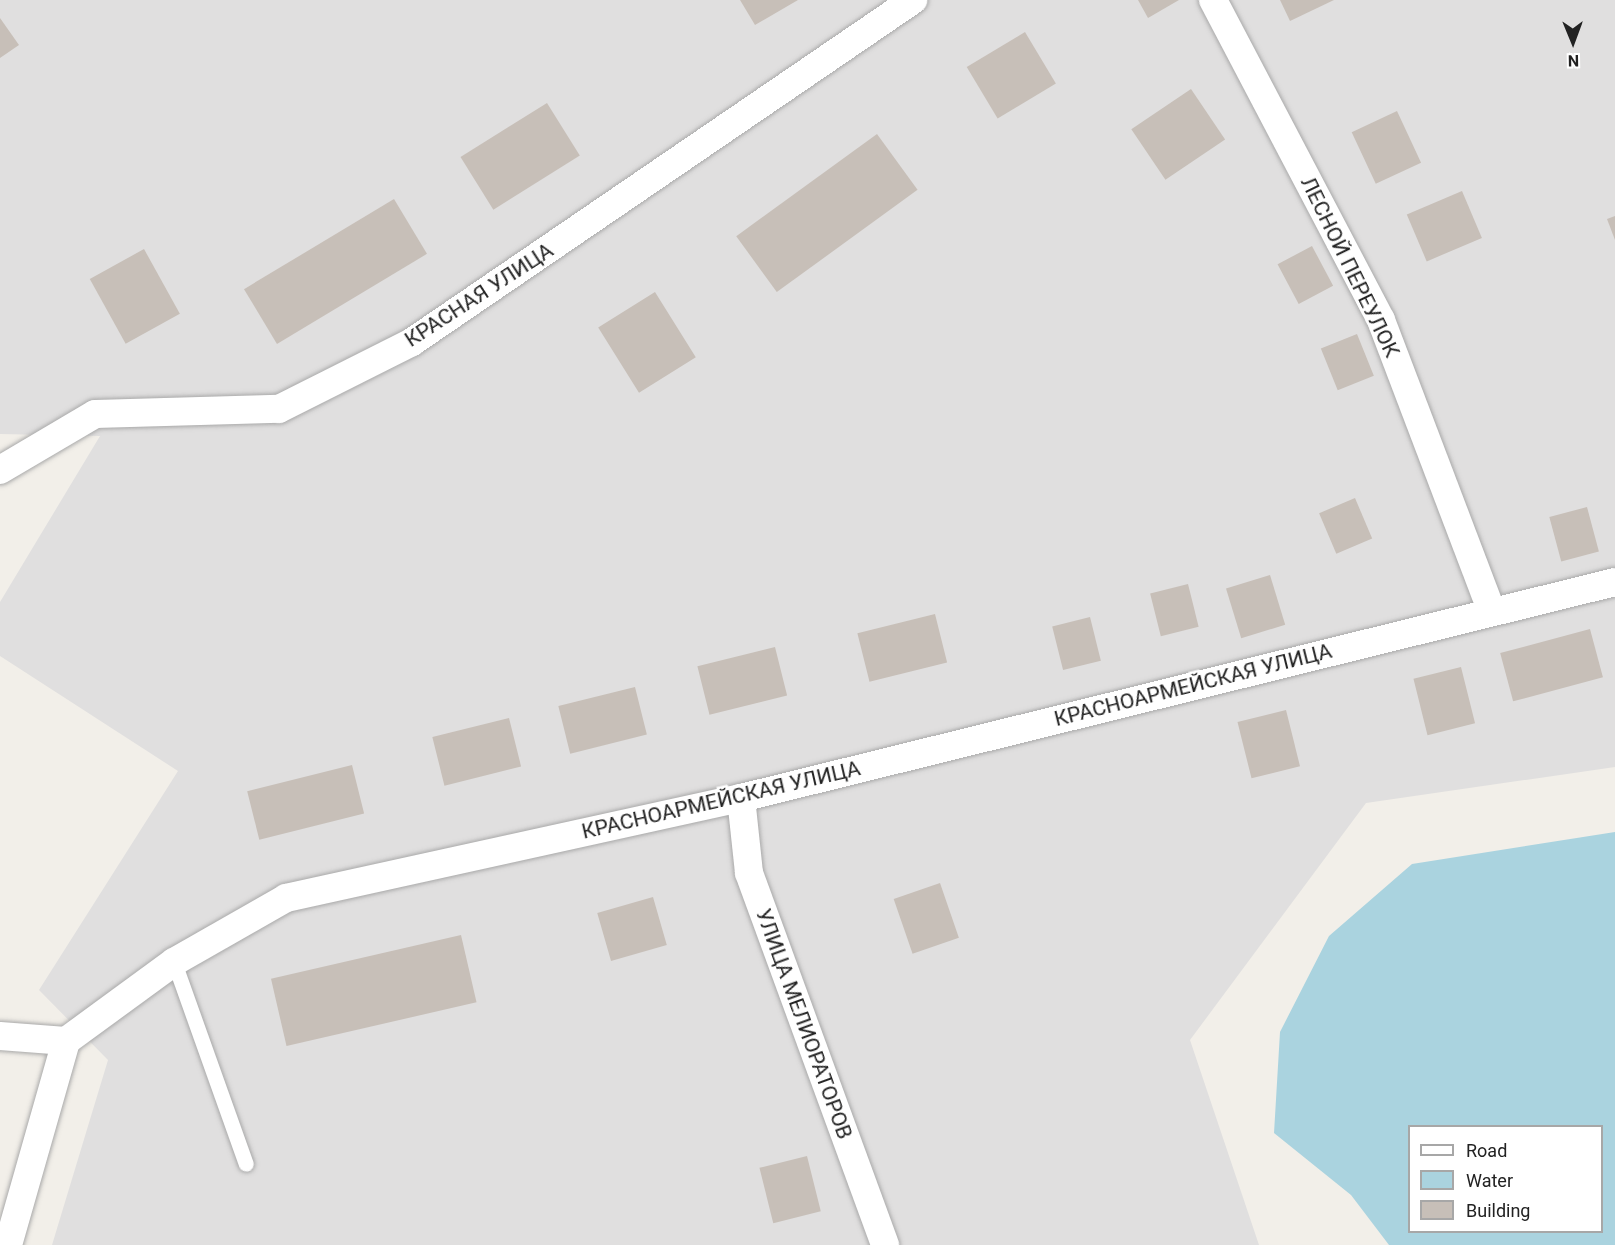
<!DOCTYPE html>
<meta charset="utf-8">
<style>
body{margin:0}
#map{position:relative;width:1615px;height:1245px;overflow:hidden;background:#f2efe9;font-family:Roboto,sans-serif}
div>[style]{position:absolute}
.residential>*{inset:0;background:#e0dfdf}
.water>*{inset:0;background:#aad3df}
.building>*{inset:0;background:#c7bfb8;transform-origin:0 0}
.roads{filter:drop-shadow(0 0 2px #a9a9a9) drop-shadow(0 0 2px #a9a9a9)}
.service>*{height:15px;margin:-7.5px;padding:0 7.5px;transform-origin:7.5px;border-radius:7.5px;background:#fff}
.minor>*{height:28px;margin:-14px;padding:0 14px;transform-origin:14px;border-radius:14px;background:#fff}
span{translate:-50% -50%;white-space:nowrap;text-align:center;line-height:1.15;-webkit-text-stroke:5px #fff;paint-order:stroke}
.street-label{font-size:21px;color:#222}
.legend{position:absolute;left:1408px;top:1125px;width:195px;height:108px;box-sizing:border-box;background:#fff;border:2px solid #a7a7a7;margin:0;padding:8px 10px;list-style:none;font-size:18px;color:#222}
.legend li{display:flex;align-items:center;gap:12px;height:30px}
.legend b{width:30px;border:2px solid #a7a7a7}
.north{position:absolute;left:1543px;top:12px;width:60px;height:60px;-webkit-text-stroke:4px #fff;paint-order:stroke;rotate:179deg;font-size:16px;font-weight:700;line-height:24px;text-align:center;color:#222}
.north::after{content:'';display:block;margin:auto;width:21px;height:27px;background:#222;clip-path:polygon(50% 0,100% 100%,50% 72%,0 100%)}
</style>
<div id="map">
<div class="residential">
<div style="clip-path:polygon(0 0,1615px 0,1615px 767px,1366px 803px,1190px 1040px,1259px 1245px,52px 1245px,108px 1060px,39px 990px,178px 771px,0 656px,0 602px,100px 436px,0 434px)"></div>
</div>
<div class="water">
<div style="clip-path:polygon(evenodd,1615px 832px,1615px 1245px,1389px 1245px,1351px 1195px,1274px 1133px,1280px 1032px,1329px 936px,1412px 864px,1615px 832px,1410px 1126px,1602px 1126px,1602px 1232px,1410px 1232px,1410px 1126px)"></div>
</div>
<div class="building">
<div style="clip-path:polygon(740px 0,798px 0,755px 25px)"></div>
<div style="clip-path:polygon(1138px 0,1179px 0,1148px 18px)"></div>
<div style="clip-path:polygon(1280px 0,1334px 0,1290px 21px)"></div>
<div style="clip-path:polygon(0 18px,19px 45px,0 58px)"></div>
<div style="left:1025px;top:32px;width:60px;height:68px;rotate:59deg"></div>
<div style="left:1191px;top:89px;width:61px;height:72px;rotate:56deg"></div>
<div style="left:547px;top:103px;width:62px;height:102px;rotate:58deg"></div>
<div style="left:1397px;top:111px;width:57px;height:50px;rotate:65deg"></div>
<div style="left:877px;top:134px;width:69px;height:174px;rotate:54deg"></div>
<div style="left:1462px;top:191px;width:51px;height:60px;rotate:67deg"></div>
<div style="left:394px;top:199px;width:64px;height:175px;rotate:59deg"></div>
<div style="clip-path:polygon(1615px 216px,1615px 240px,1607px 219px)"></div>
<div style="left:1312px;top:246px;width:45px;height:39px;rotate:62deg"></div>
<div style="left:144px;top:249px;width:74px;height:62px;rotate:61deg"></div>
<div style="left:655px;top:292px;width:77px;height:67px;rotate:58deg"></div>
<div style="left:1357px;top:334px;width:45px;height:39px;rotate:68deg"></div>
<div style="left:1355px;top:498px;width:44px;height:39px;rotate:67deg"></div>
<div style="left:1587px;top:507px;width:46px;height:39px;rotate:75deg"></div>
<div style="left:1270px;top:575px;width:52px;height:46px;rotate:73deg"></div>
<div style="left:1188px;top:584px;width:44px;height:39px;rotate:76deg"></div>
<div style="left:935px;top:614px;width:50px;height:80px;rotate:76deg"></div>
<div style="left:1090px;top:617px;width:45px;height:39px;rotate:76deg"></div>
<div style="left:1590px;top:629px;width:50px;height:93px;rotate:75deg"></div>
<div style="left:775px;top:647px;width:50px;height:80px;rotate:76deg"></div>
<div style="left:1461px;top:667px;width:58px;height:49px;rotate:76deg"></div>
<div style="left:635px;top:687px;width:49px;height:79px;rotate:76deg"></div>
<div style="left:1286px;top:710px;width:58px;height:50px;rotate:76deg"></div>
<div style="left:509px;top:718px;width:50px;height:79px;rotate:76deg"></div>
<div style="left:352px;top:765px;width:50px;height:108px;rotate:76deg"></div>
<div style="left:940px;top:883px;width:58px;height:49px;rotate:71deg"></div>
<div style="left:653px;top:897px;width:50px;height:58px;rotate:74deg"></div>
<div style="left:461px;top:935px;width:69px;height:195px;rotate:77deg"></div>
<div style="left:807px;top:1156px;width:57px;height:49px;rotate:76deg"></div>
</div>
<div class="roads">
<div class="service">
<div style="left:174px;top:962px;width:214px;rotate:70.4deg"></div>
</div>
<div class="minor">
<div style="left:1213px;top:0;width:361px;rotate:62.3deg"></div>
<div style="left:1381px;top:320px;width:310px;rotate:69.2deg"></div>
<div style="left:0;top:470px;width:110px;rotate:-30.5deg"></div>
<div style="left:95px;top:414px;width:184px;rotate:-1.6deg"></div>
<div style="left:279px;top:409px;width:149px;rotate:-26.7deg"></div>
<div style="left:412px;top:342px;width:607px;rotate:-34.32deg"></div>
<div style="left:741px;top:798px;width:75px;rotate:83.9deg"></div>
<div style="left:749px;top:873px;width:396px;rotate:69.9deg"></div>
<div style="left:0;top:1036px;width:66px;rotate:4.3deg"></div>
<div style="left:8px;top:1245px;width:212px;rotate:-74.1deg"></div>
<div style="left:66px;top:1041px;width:134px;rotate:-36.2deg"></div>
<div style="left:174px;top:962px;width:129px;rotate:-29.7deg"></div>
<div style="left:286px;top:898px;width:466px;rotate:-12.4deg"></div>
<div style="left:741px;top:798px;width:900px;rotate:-13.88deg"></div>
</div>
</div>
<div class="street-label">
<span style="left:1350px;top:267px;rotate:64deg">ЛЕСНОЙ ПЕРЕУЛОК</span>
<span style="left:479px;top:295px;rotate:-33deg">КРАСНАЯ УЛИЦА</span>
<span style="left:1193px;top:685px;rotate:-14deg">КРАСНОАРМЕЙСКАЯ УЛИЦА</span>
<span style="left:721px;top:800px;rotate:-13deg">КРАСНОАРМЕЙСКАЯ УЛИЦА</span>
<span style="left:804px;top:1024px;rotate:70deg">УЛИЦА МЕЛИОРАТОРОВ</span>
</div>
<ul class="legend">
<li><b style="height:8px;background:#fff"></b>Road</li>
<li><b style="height:16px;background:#aad3df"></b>Water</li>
<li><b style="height:16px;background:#c7bfb8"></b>Building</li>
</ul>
<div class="north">N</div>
</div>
